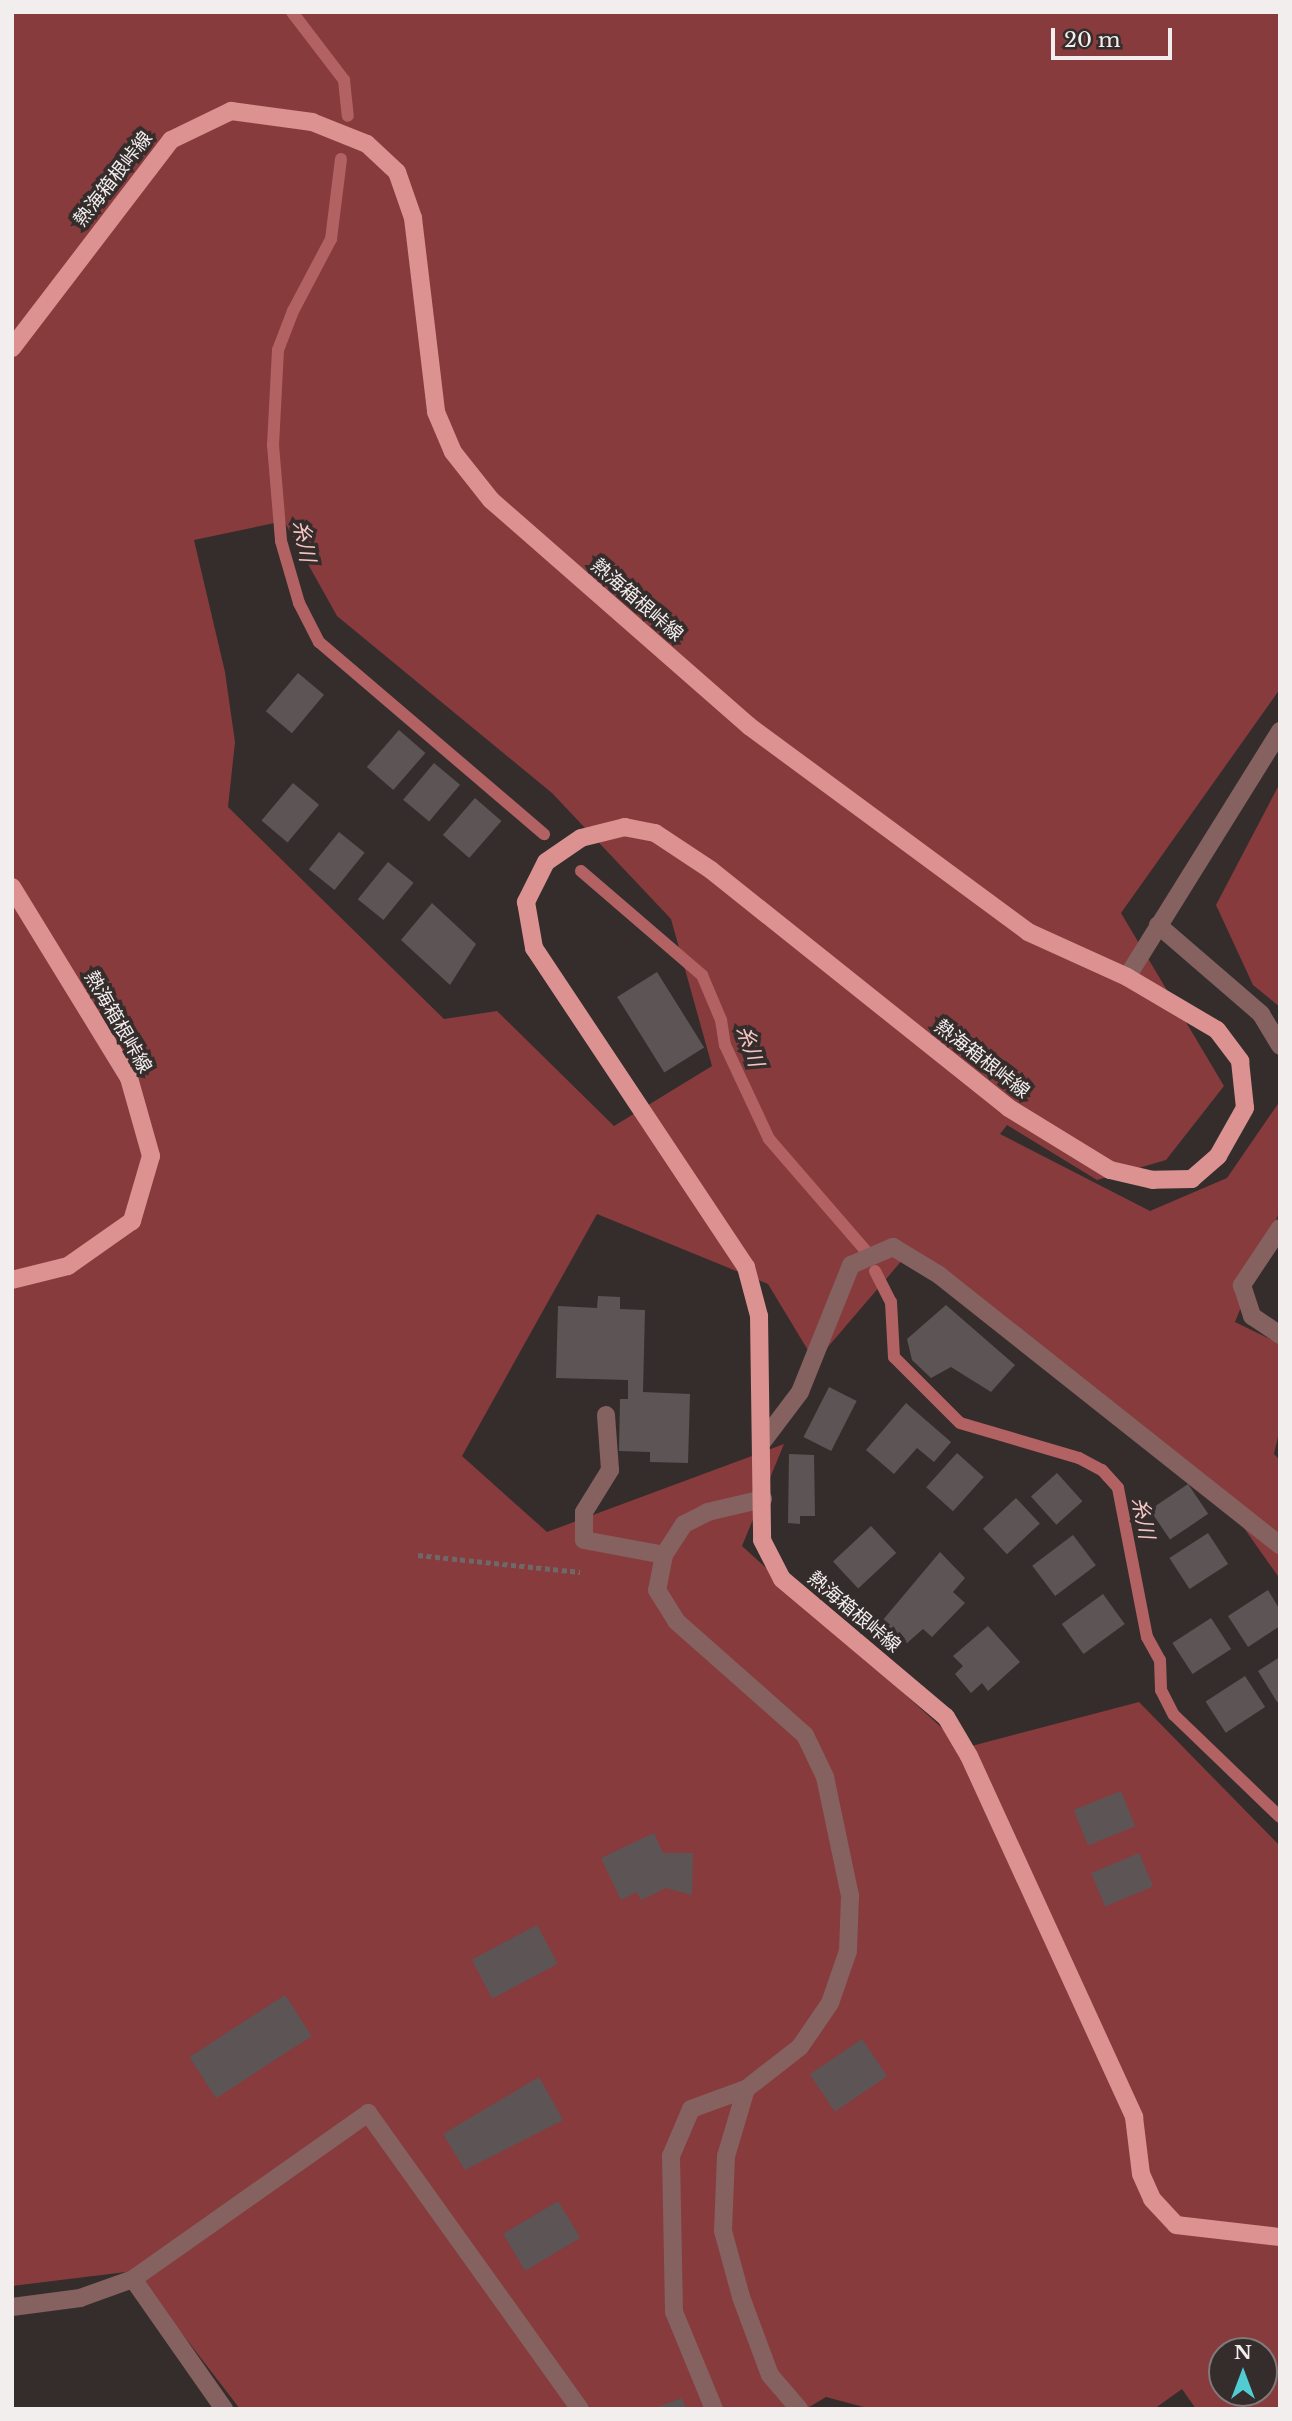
<!DOCTYPE html>
<meta charset="utf-8">
<style>
body{margin:0}
#map{position:relative;width:1292px;height:2421px;overflow:hidden;background:#342d2c;font-family:"Libre Baskerville","Noto Sans JP",serif}
div>[style]{position:absolute}
.forest>*{inset:0;background:#873b3d}
.stream>*{height:12px;margin:-6px;padding:0 6px;transform-origin:6px;border-radius:6px;background:#b26262}
.building>*{inset:0;background:#5d5555;transform-origin:0 0}
.path>*{height:4.5px;margin-top:-2.25px;transform-origin:0;background:repeating-linear-gradient(90deg,#6f6868 0 5px,transparent 0 8.5px)}
.minor>*{height:18px;margin:-9px;padding:0 9px;transform-origin:9px;border-radius:9px;background:#856160}
.major>*{height:18px;margin:-9px;padding:0 9px;transform-origin:9px;border-radius:9px;background:#db9291}
span{translate:-50% -50%;white-space:nowrap;text-align:center;line-height:1.15;-webkit-text-stroke:7px #342d2c;paint-order:stroke}
.street-label{font-size:19px;color:#f3eeee}
.water-label{font-size:21px;color:#f4c5c4;font-style:italic}
.frame{position:absolute;inset:0;border:14px solid #f3eeee;pointer-events:none}
.north{position:absolute;left:1208px;top:2337px;width:70px;height:70px;box-sizing:border-box;background:#342d2c;border:2px solid #807a7a;border-radius:50%;rotate:0deg;font-size:19px;font-weight:700;line-height:28px;text-align:center;color:#f3eeee}
.north::after{content:'';display:block;margin:auto;width:24px;height:32px;background:#51ccd3;clip-path:polygon(50% 0,100% 100%,50% 72%,0 100%)}
.scale{position:absolute;left:1051px;top:28px;width:121px;height:32px;box-sizing:border-box;border:4px solid #f3eeee;border-top:0;padding-left:9px;font-size:21px;line-height:24px;white-space:nowrap;color:#f3eeee;-webkit-text-stroke:5px #342d2c;paint-order:stroke}
</style>
<div id="map">
<div class="forest">
<div style="clip-path:polygon(evenodd,12px 12px,1280px 12px,1280px 689px,1121px 913px,1224px 1086px,1166px 1160px,1097px 1180px,1007px 1125px,1000px 1134px,1150px 1211px,1227px 1178px,1280px 1101px,1280px 1210px,1235px 1322px,1280px 1344px,1280px 1428px,1274px 1454px,1280px 1460px,1280px 1579px,1208px 1477px,1086px 1391px,910px 1251px,815px 1362px,768px 1284px,597px 1214px,462px 1456px,547px 1532px,784px 1444px,742px 1546px,964px 1748px,1139px 1702px,1280px 1846px,1280px 2409px,1196px 2409px,1182px 2389px,1154px 2409px,871px 2409px,826px 2397px,806px 2409px,240px 2409px,134px 2271px,12px 2286px,12px 12px,284px 521px,337px 616px,552px 793px,671px 919px,712px 1066px,614px 1126px,497px 1011px,444px 1019px,228px 807px,235px 742px,225px 672px,194px 540px,284px 521px,12px 12px,1222px 2351px,1264px 2351px,1264px 2393px,1222px 2393px,1222px 2351px)"></div>
<div style="clip-path:polygon(1280px 783px,1280px 1007px,1253px 985px,1216px 905px)"></div>
</div>
<div class="stream">
<div style="left:292px;top:12px;width:86px;rotate:52.6deg"></div>
<div style="left:344px;top:80px;width:36px;rotate:84deg"></div>
<div style="left:341px;top:159px;width:81px;rotate:97.1deg"></div>
<div style="left:331px;top:239px;width:81px;rotate:117.8deg"></div>
<div style="left:293px;top:311px;width:42px;rotate:111deg"></div>
<div style="left:278px;top:350px;width:95px;rotate:93deg"></div>
<div style="left:273px;top:445px;width:96px;rotate:85.2deg"></div>
<div style="left:281px;top:541px;width:65px;rotate:73.8deg"></div>
<div style="left:299px;top:603px;width:44px;rotate:62.9deg"></div>
<div style="left:319px;top:642px;width:296px;rotate:40.5deg"></div>
<div style="left:581px;top:871px;width:160px;rotate:40.7deg"></div>
<div style="left:702px;top:975px;width:49px;rotate:67.1deg"></div>
<div style="left:721px;top:1020px;width:25px;rotate:81deg"></div>
<div style="left:725px;top:1045px;width:104px;rotate:64.9deg"></div>
<div style="left:769px;top:1139px;width:148px;rotate:49.1deg"></div>
<div style="left:875px;top:1271px;width:35px;rotate:63deg"></div>
<div style="left:891px;top:1302px;width:55px;rotate:86.9deg"></div>
<div style="left:894px;top:1357px;width:93px;rotate:45deg"></div>
<div style="left:960px;top:1423px;width:124px;rotate:16.4deg"></div>
<div style="left:1079px;top:1458px;width:26px;rotate:28deg"></div>
<div style="left:1102px;top:1470px;width:24px;rotate:48deg"></div>
<div style="left:1118px;top:1488px;width:152px;rotate:79deg"></div>
<div style="left:1147px;top:1637px;width:26px;rotate:61deg"></div>
<div style="left:1160px;top:1660px;width:30px;rotate:88deg"></div>
<div style="left:1161px;top:1690px;width:28px;rotate:63deg"></div>
<div style="left:1174px;top:1715px;width:147px;rotate:43.9deg"></div>
</div>
<div class="building">
<div style="left:298px;top:673px;width:34px;height:50px;rotate:40deg"></div>
<div style="left:399px;top:730px;width:35px;height:49px;rotate:41deg"></div>
<div style="left:434px;top:763px;width:34px;height:48px;rotate:40deg"></div>
<div style="left:293px;top:783px;width:34px;height:49px;rotate:40deg"></div>
<div style="left:475px;top:798px;width:35px;height:49px;rotate:41deg"></div>
<div style="left:339px;top:832px;width:33px;height:48px;rotate:39deg"></div>
<div style="left:388px;top:862px;width:33px;height:48px;rotate:39deg"></div>
<div style="clip-path:polygon(432px 903px,476px 944px,450px 985px,401px 940px)"></div>
<div style="left:657px;top:972px;width:89px;height:47px;rotate:58deg"></div>
<div style="clip-path:polygon(598px 1296px,620px 1297px,620px 1309px,645px 1310px,643px 1392px,690px 1394px,688px 1463px,650px 1462px,650px 1452px,619px 1451px,620px 1399px,628px 1399px,628px 1380px,556px 1378px,558px 1306px,597px 1308px)"></div>
<div style="clip-path:polygon(946px 1305px,1015px 1365px,991px 1392px,951px 1367px,931px 1378px,912px 1360px,907px 1339px)"></div>
<div style="left:829px;top:1387px;width:31px;height:56px;rotate:27deg"></div>
<div style="clip-path:polygon(906px 1403px,951px 1442px,934px 1462px,917px 1448px,894px 1474px,866px 1450px)"></div>
<div style="left:957px;top:1453px;width:36px;height:46px;rotate:42deg"></div>
<div style="clip-path:polygon(789px 1454px,814px 1455px,815px 1516px,800px 1516px,800px 1524px,788px 1523px)"></div>
<div style="left:1057px;top:1473px;width:38px;height:35px;rotate:48deg"></div>
<div style="left:1188px;top:1484px;width:36px;height:46px;rotate:56deg"></div>
<div style="left:1016px;top:1498px;width:35px;height:45px;rotate:47deg"></div>
<div style="left:871px;top:1526px;width:37px;height:52px;rotate:47deg"></div>
<div style="left:1208px;top:1533px;width:37px;height:46px;rotate:57deg"></div>
<div style="left:1073px;top:1535px;width:38px;height:51px;rotate:53deg"></div>
<div style="clip-path:polygon(940px 1552px,965px 1578px,953px 1592px,965px 1603px,932px 1637px,923px 1629px,907px 1643px,882px 1621px)"></div>
<div style="clip-path:polygon(1268px 1590px,1280px 1610px,1280px 1626px,1248px 1647px,1228px 1616px)"></div>
<div style="left:1103px;top:1594px;width:37px;height:51px;rotate:54deg"></div>
<div style="left:1211px;top:1618px;width:37px;height:46px;rotate:57deg"></div>
<div style="clip-path:polygon(988px 1626px,1020px 1662px,988px 1691px,982px 1683px,971px 1693px,955px 1674px,963px 1666px,953px 1656px)"></div>
<div style="clip-path:polygon(1280px 1657px,1280px 1700px,1277px 1702px,1258px 1671px)"></div>
<div style="left:1245px;top:1676px;width:37px;height:47px;rotate:57deg"></div>
<div style="left:1121px;top:1791px;width:38px;height:51px;rotate:68deg"></div>
<div style="clip-path:polygon(654px 1833px,663px 1853px,693px 1853px,692px 1895px,666px 1888px,641px 1900px,637px 1892px,621px 1900px,601px 1858px)"></div>
<div style="left:1139px;top:1853px;width:36px;height:52px;rotate:67deg"></div>
<div style="left:537px;top:1925px;width:44px;height:74px;rotate:62deg"></div>
<div style="left:285px;top:1995px;width:49px;height:114px;rotate:57deg"></div>
<div style="left:862px;top:2039px;width:45px;height:63px;rotate:56deg"></div>
<div style="clip-path:polygon(539px 2077px,563px 2120px,465px 2170px,443px 2134px)"></div>
<div style="left:558px;top:2201px;width:43px;height:64px;rotate:59deg"></div>
<div style="clip-path:polygon(682px 2398px,686px 2409px,655px 2409px,655px 2408px)"></div>
</div>
<div class="path">
<div style="left:418px;top:1555px;width:163px;rotate:6deg"></div>
</div>
<div class="minor">
<div style="left:1158px;top:925px;width:136px;rotate:40.8deg"></div>
<div style="left:1261px;top:1014px;width:37px;rotate:59deg"></div>
<div style="left:1127px;top:977px;width:290px;rotate:-58.1deg"></div>
<div style="left:1280px;top:1228px;width:69px;rotate:123.7deg"></div>
<div style="left:1242px;top:1285px;width:33px;rotate:72deg"></div>
<div style="left:1252px;top:1316px;width:34px;rotate:34deg"></div>
<div style="left:606px;top:1415px;width:55px;rotate:85.8deg"></div>
<div style="left:610px;top:1470px;width:49px;rotate:121.8deg"></div>
<div style="left:584px;top:1512px;width:28px;rotate:90deg"></div>
<div style="left:584px;top:1540px;width:81px;rotate:10.6deg"></div>
<div style="left:763px;top:1441px;width:61px;rotate:-52.9deg"></div>
<div style="left:800px;top:1392px;width:137px;rotate:-68.1deg"></div>
<div style="left:851px;top:1265px;width:46px;rotate:-23.2deg"></div>
<div style="left:893px;top:1247px;width:54px;rotate:31.3deg"></div>
<div style="left:939px;top:1275px;width:435px;rotate:38.4deg"></div>
<div style="left:763px;top:1499px;width:57px;rotate:166.7deg"></div>
<div style="left:708px;top:1512px;width:27px;rotate:153deg"></div>
<div style="left:684px;top:1524px;width:37px;rotate:123deg"></div>
<div style="left:664px;top:1555px;width:36px;rotate:101deg"></div>
<div style="left:657px;top:1590px;width:36px;rotate:58deg"></div>
<div style="left:676px;top:1621px;width:172px;rotate:41.5deg"></div>
<div style="left:805px;top:1735px;width:47px;rotate:64.5deg"></div>
<div style="left:825px;top:1777px;width:122px;rotate:78.1deg"></div>
<div style="left:850px;top:1896px;width:55px;rotate:92.1deg"></div>
<div style="left:848px;top:1951px;width:55px;rotate:109.1deg"></div>
<div style="left:830px;top:2003px;width:53px;rotate:124.3deg"></div>
<div style="left:800px;top:2047px;width:68px;rotate:142.1deg"></div>
<div style="left:746px;top:2089px;width:70px;rotate:106.6deg"></div>
<div style="left:726px;top:2156px;width:75px;rotate:92.3deg"></div>
<div style="left:723px;top:2231px;width:68px;rotate:74.7deg"></div>
<div style="left:741px;top:2297px;width:83px;rotate:69.6deg"></div>
<div style="left:770px;top:2375px;width:45px;rotate:49.5deg"></div>
<div style="left:133px;top:2279px;width:159px;rotate:55deg"></div>
<div style="left:12px;top:2307px;width:69px;rotate:-7.5deg"></div>
<div style="left:80px;top:2298px;width:56px;rotate:-19.7deg"></div>
<div style="left:133px;top:2279px;width:288px;rotate:-35.2deg"></div>
<div style="left:368px;top:2113px;width:364px;rotate:54.4deg"></div>
<div style="left:714px;top:2409px;width:105px;rotate:-112.4deg"></div>
<div style="left:674px;top:2312px;width:156px;rotate:-91.1deg"></div>
<div style="left:671px;top:2156px;width:51px;rotate:-66.9deg"></div>
<div style="left:691px;top:2109px;width:59px;rotate:-20deg"></div>
</div>
<div class="major">
<div style="left:12px;top:348px;width:262px;rotate:-52.6deg"></div>
<div style="left:171px;top:140px;width:67px;rotate:-25.8deg"></div>
<div style="left:231px;top:111px;width:82px;rotate:7.7deg"></div>
<div style="left:312px;top:122px;width:59px;rotate:21.8deg"></div>
<div style="left:367px;top:144px;width:41px;rotate:43deg"></div>
<div style="left:397px;top:172px;width:49px;rotate:70.8deg"></div>
<div style="left:413px;top:218px;width:195px;rotate:83.2deg"></div>
<div style="left:436px;top:412px;width:43px;rotate:67deg"></div>
<div style="left:453px;top:452px;width:61px;rotate:51.6deg"></div>
<div style="left:491px;top:500px;width:343px;rotate:41.2deg"></div>
<div style="left:749px;top:726px;width:347px;rotate:36.4deg"></div>
<div style="left:1028px;top:932px;width:109px;rotate:24.4deg"></div>
<div style="left:1127px;top:977px;width:104px;rotate:30.5deg"></div>
<div style="left:1217px;top:1030px;width:39px;rotate:53deg"></div>
<div style="left:1240px;top:1061px;width:47px;rotate:83.9deg"></div>
<div style="left:1245px;top:1108px;width:55px;rotate:119.4deg"></div>
<div style="left:1218px;top:1156px;width:35px;rotate:139deg"></div>
<div style="left:1192px;top:1179px;width:39px;rotate:179deg"></div>
<div style="left:1153px;top:1180px;width:44px;rotate:-166.9deg"></div>
<div style="left:1110px;top:1170px;width:119px;rotate:-148.5deg"></div>
<div style="left:1009px;top:1108px;width:381px;rotate:-141.4deg"></div>
<div style="left:711px;top:870px;width:67px;rotate:-146.5deg"></div>
<div style="left:655px;top:833px;width:31px;rotate:-169deg"></div>
<div style="left:625px;top:827px;width:45px;rotate:166deg"></div>
<div style="left:581px;top:838px;width:42px;rotate:145.6deg"></div>
<div style="left:546px;top:862px;width:45px;rotate:116.6deg"></div>
<div style="left:526px;top:902px;width:47px;rotate:80.1deg"></div>
<div style="left:534px;top:948px;width:383px;rotate:56.4deg"></div>
<div style="left:746px;top:1267px;width:51px;rotate:75.1deg"></div>
<div style="left:759px;top:1316px;width:224px;rotate:89.2deg"></div>
<div style="left:762px;top:1540px;width:44px;rotate:62.9deg"></div>
<div style="left:782px;top:1579px;width:214px;rotate:40.1deg"></div>
<div style="left:946px;top:1717px;width:45px;rotate:59.5deg"></div>
<div style="left:969px;top:1756px;width:397px;rotate:65.4deg"></div>
<div style="left:1134px;top:2117px;width:57px;rotate:83deg"></div>
<div style="left:1141px;top:2174px;width:27px;rotate:66deg"></div>
<div style="left:1152px;top:2199px;width:35px;rotate:47deg"></div>
<div style="left:1176px;top:2225px;width:105px;rotate:6.6deg"></div>
<div style="left:12px;top:887px;width:224px;rotate:58.5deg"></div>
<div style="left:129px;top:1078px;width:81px;rotate:74.2deg"></div>
<div style="left:151px;top:1156px;width:68px;rotate:106.3deg"></div>
<div style="left:132px;top:1221px;width:78px;rotate:144.9deg"></div>
<div style="left:68px;top:1266px;width:58px;rotate:166deg"></div>
</div>
<div class="street-label">
<span style="left:113px;top:179px;rotate:-52deg">熱海箱根峠線</span>
<span style="left:637px;top:600px;rotate:41deg">熱海箱根峠線</span>
<span style="left:118px;top:1022px;rotate:60deg">熱海箱根峠線</span>
<span style="left:982px;top:1059px;rotate:38deg">熱海箱根峠線</span>
<span style="left:854px;top:1612px;rotate:40deg">熱海箱根峠線</span>
</div>
<div class="water-label">
<span style="left:304px;top:541px;rotate:79deg">糸川</span>
<span style="left:750px;top:1046px;rotate:71deg">糸川</span>
<span style="left:1143px;top:1518px;rotate:79deg">糸川</span>
</div>
<div class="frame"></div>
<div class="north">N</div>
<div class="scale">20 m</div>
</div>
